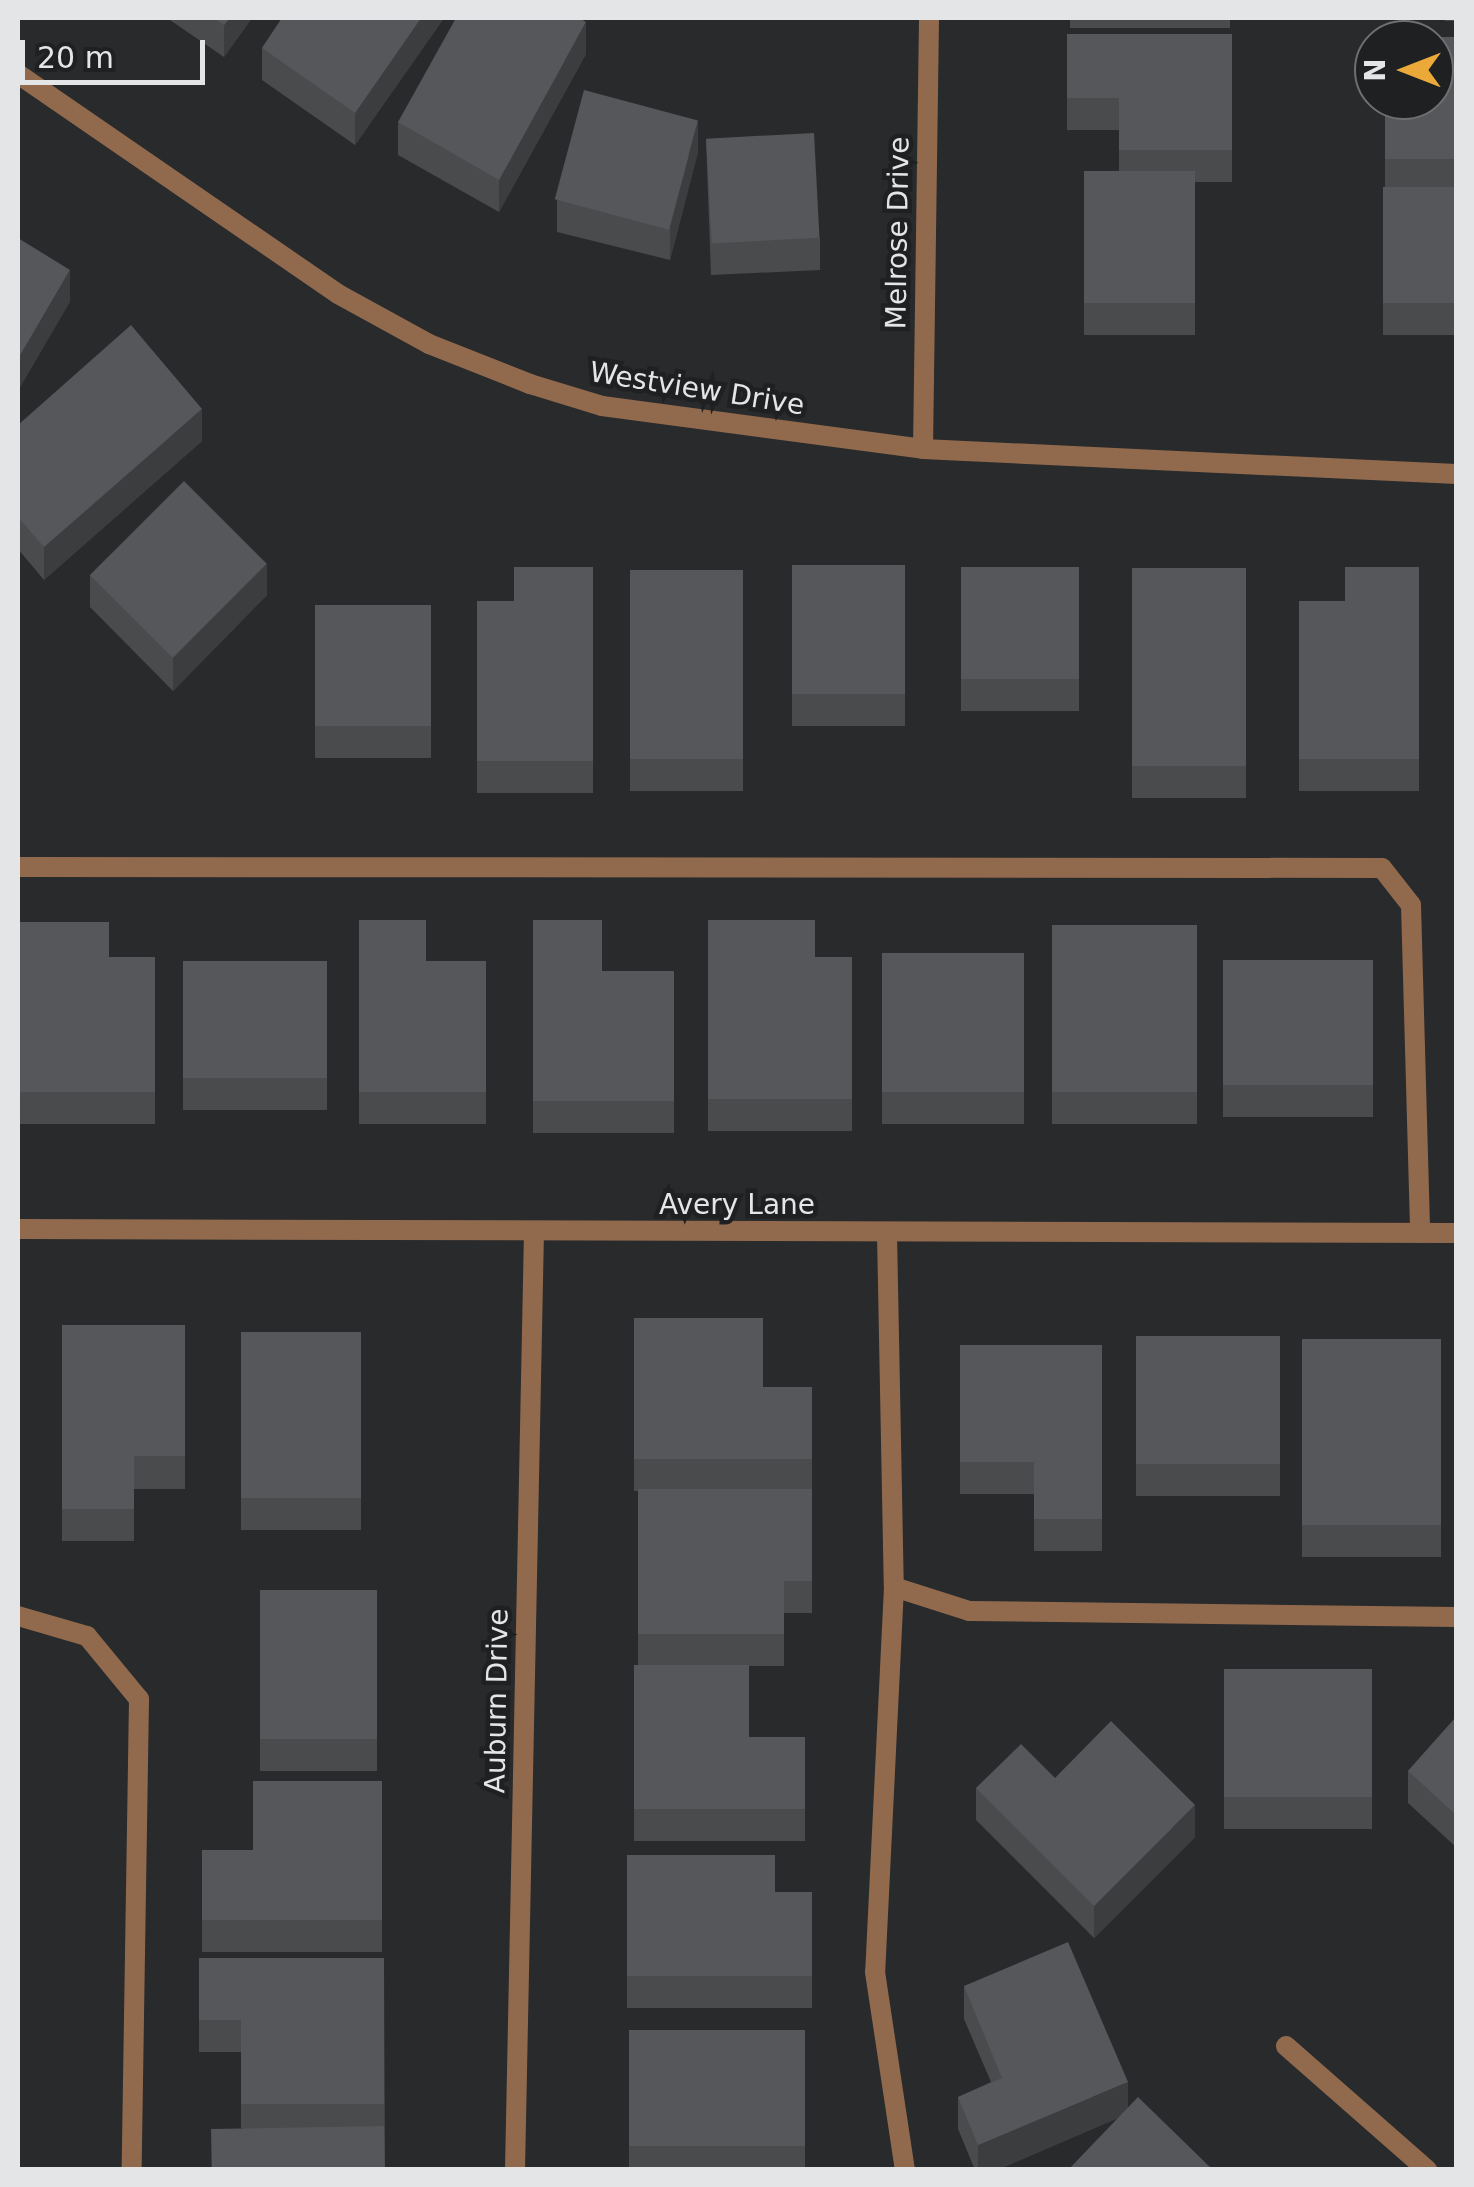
<!DOCTYPE html>
<style>
body{margin:0}
#map{position:relative;width:1474px;height:2187px;overflow:hidden;background:#282a2c;font-family:"DejaVu Sans",sans-serif}
div>[style]{position:absolute}
.service>*{height:20px;margin:-10px;padding:0 10px;transform-origin:10px;border-radius:10px;background:#916a4e}
.minor>*{height:20px;margin:-10px;padding:0 10px;transform-origin:10px;border-radius:10px;background:#916a4e}
.wall>*{inset:0;background:#494b4d;transform-origin:0 0}
.shaded-wall>*{inset:0;background:#3c3d3f}
.building>*{inset:0;background:#55575a;transform-origin:0 0}
span{translate:-50% -50%;white-space:nowrap;text-align:center;line-height:1.15;-webkit-text-stroke:9px #1e2022;paint-order:stroke}
.street-label{font-size:28px;color:#e4e5e7}
.frame{position:absolute;inset:0;border:20px solid #e4e5e7;pointer-events:none}
.north{position:absolute;left:1354px;top:20px;width:100px;height:100px;box-sizing:border-box;background:#1e2022;border:2px solid #6d6f71;border-radius:50%;rotate:270deg;font-size:28px;font-weight:700;line-height:40px;text-align:center;color:#e4e5e7}
.north::after{content:'';display:block;margin:auto;width:35px;height:45px;background:#eba93a;clip-path:polygon(50% 0,100% 100%,50% 72%,0 100%)}
.scale{position:absolute;left:20px;top:40px;width:185px;height:45px;box-sizing:border-box;border:5px solid #e4e5e7;border-top:0;padding-left:12px;font-size:30px;line-height:35px;white-space:nowrap;color:#e4e5e7;-webkit-text-stroke:8px #1e2022;paint-order:stroke}
</style>
<div id="map">
<div class="service">
<div style="left:18px;top:867px;width:1364px;rotate:0.04deg"></div>
<div style="left:1382px;top:868px;width:47px;rotate:51.9deg"></div>
<div style="left:1411px;top:905px;width:328px;rotate:88.4deg"></div>
<div style="left:887px;top:1233px;width:354px;rotate:88.9deg"></div>
<div style="left:894px;top:1587px;width:79px;rotate:17.7deg"></div>
<div style="left:969px;top:1611px;width:487px;rotate:0.7deg"></div>
<div style="left:894px;top:1587px;width:385px;rotate:92.8deg"></div>
<div style="left:875px;top:1972px;width:200px;rotate:81.4deg"></div>
<div style="left:18px;top:1616px;width:72px;rotate:16.2deg"></div>
<div style="left:87px;top:1636px;width:82px;rotate:50.5deg"></div>
<div style="left:139px;top:1699px;width:471px;rotate:90.9deg"></div>
</div>
<div class="minor">
<div style="left:18px;top:74px;width:388px;rotate:34.5deg"></div>
<div style="left:338px;top:294px;width:104px;rotate:28.8deg"></div>
<div style="left:429px;top:344px;width:109px;rotate:21.6deg"></div>
<div style="left:530px;top:384px;width:75px;rotate:17deg"></div>
<div style="left:602px;top:406px;width:324px;rotate:7.6deg"></div>
<div style="left:923px;top:449px;width:534px;rotate:2.69deg"></div>
<div style="left:923px;top:449px;width:431px;rotate:-89.2deg"></div>
<div style="left:18px;top:1229px;width:1438px;rotate:0.16deg"></div>
<div style="left:1286px;top:2046px;width:188px;rotate:41.3deg"></div>
<div style="left:515px;top:2170px;width:937px;rotate:-88.84deg"></div>
</div>
<div class="wall">
<div style="clip-path:polygon(167px 18px,252px 18px,224px 57px)"></div>
<div style="clip-path:polygon(282px 18px,444px 18px,355px 145px,262px 80px,262px 48px)"></div>
<div style="left:1070px;top:18px;width:160px;height:10px"></div>
<div style="left:1445px;top:18px;width:11px;height:3px"></div>
<div style="clip-path:polygon(1067px 34px,1232px 34px,1232px 182px,1195px 182px,1195px 335px,1084px 335px,1084px 171px,1119px 171px,1119px 130px,1067px 130px)"></div>
<div style="clip-path:polygon(1456px 37px,1456px 335px,1383px 335px,1383px 187px,1385px 187px,1385px 100px)"></div>
<div style="clip-path:polygon(586px 54px,499px 212px,398px 155px,398px 122px)"></div>
<div style="clip-path:polygon(706px 139px,820px 238px,820px 270px,711px 275px)"></div>
<div style="clip-path:polygon(698px 152px,670px 260px,557px 232px,557px 200px)"></div>
<div style="clip-path:polygon(18px 425px,202px 441px,44px 580px,18px 549px)"></div>
<div style="left:905px;top:565px;width:161px;height:113px;rotate:90deg"></div>
<div style="clip-path:polygon(593px 567px,593px 793px,477px 793px,477px 601px,514px 601px)"></div>
<div style="left:961px;top:567px;width:118px;height:144px"></div>
<div style="clip-path:polygon(1419px 567px,1419px 791px,1299px 791px,1299px 601px,1345px 601px)"></div>
<div style="left:1132px;top:568px;width:114px;height:230px"></div>
<div style="left:630px;top:570px;width:113px;height:221px"></div>
<div style="clip-path:polygon(90px 575px,267px 595px,173px 691px,90px 607px)"></div>
<div style="left:315px;top:605px;width:116px;height:153px"></div>
<div style="clip-path:polygon(359px 920px,426px 961px,486px 961px,486px 1124px,359px 1124px)"></div>
<div style="clip-path:polygon(533px 920px,602px 971px,674px 971px,674px 1133px,533px 1133px)"></div>
<div style="clip-path:polygon(708px 920px,815px 957px,852px 957px,852px 1131px,708px 1131px)"></div>
<div style="clip-path:polygon(18px 922px,109px 957px,155px 957px,155px 1124px,18px 1124px)"></div>
<div style="left:1052px;top:925px;width:145px;height:199px"></div>
<div style="left:1454px;top:946px;width:2px;height:173px"></div>
<div style="left:882px;top:953px;width:142px;height:171px"></div>
<div style="left:1223px;top:960px;width:150px;height:157px"></div>
<div style="left:183px;top:961px;width:144px;height:149px"></div>
<div style="clip-path:polygon(634px 1318px,763px 1387px,812px 1387px,812px 1613px,784px 1613px,784px 1666px,749px 1666px,749px 1737px,805px 1737px,805px 1841px,634px 1841px,634px 1665px,638px 1665px,638px 1491px,634px 1491px)"></div>
<div style="clip-path:polygon(62px 1325px,185px 1325px,185px 1489px,134px 1489px,134px 1541px,62px 1541px)"></div>
<div style="left:241px;top:1332px;width:120px;height:198px"></div>
<div style="left:1136px;top:1336px;width:144px;height:160px"></div>
<div style="left:1302px;top:1339px;width:139px;height:218px"></div>
<div style="clip-path:polygon(960px 1345px,1102px 1345px,1102px 1551px,1034px 1551px,1034px 1494px,960px 1494px)"></div>
<div style="left:260px;top:1590px;width:117px;height:181px"></div>
<div style="left:1224px;top:1669px;width:148px;height:160px"></div>
<div style="clip-path:polygon(1456px 1717px,1456px 1847px,1408px 1803px,1408px 1771px)"></div>
<div style="clip-path:polygon(1055px 1778px,1195px 1837px,1094px 1938px,976px 1820px,976px 1788px)"></div>
<div style="clip-path:polygon(382px 1781px,382px 1952px,202px 1952px,202px 1850px,253px 1850px)"></div>
<div style="clip-path:polygon(627px 1855px,775px 1892px,812px 1892px,812px 2008px,627px 2008px)"></div>
<div style="clip-path:polygon(199px 1958px,384px 1958px,385px 2170px,241px 2128px,241px 2052px,199px 2052px)"></div>
<div style="clip-path:polygon(964px 1986px,1117px 2118px,997px 2170px,975px 2170px,958px 2129px,958px 2097px,991px 2082px,964px 2019px)"></div>
<div style="left:629px;top:2030px;width:176px;height:140px"></div>
</div>
<div class="shaded-wall">
<div style="clip-path:polygon(230px 18px,252px 18px,224px 57px,224px 25px)"></div>
<div style="clip-path:polygon(421px 18px,444px 18px,355px 145px,355px 113px)"></div>
<div style="clip-path:polygon(586px 22px,586px 54px,499px 212px,499px 180px)"></div>
<div style="clip-path:polygon(698px 120px,698px 152px,670px 260px,670px 228px)"></div>
<div style="clip-path:polygon(70px 270px,70px 302px,18px 391px,18px 359px)"></div>
<div style="clip-path:polygon(202px 409px,202px 441px,44px 580px,44px 547px)"></div>
<div style="clip-path:polygon(267px 563px,267px 595px,173px 691px,173px 658px)"></div>
<div style="clip-path:polygon(1195px 1805px,1195px 1837px,1094px 1938px,1094px 1906px)"></div>
<div style="clip-path:polygon(1128px 2082px,1128px 2114px,997px 2170px,978px 2170px,978px 2145px)"></div>
</div>
<div class="building">
<div style="clip-path:polygon(213px 18px,230px 18px,224px 25px)"></div>
<div style="clip-path:polygon(282px 18px,421px 18px,355px 113px,262px 48px)"></div>
<div style="clip-path:polygon(456px 18px,579px 18px,586px 22px,499px 180px,398px 122px)"></div>
<div style="clip-path:polygon(1067px 34px,1232px 34px,1232px 150px,1119px 150px,1119px 98px,1067px 98px)"></div>
<div style="clip-path:polygon(1385px 37px,1456px 37px,1456px 159px,1385px 159px,1385px 100px,1434px 100px,1434px 40px,1385px 40px)"></div>
<div style="left:584px;top:90px;width:118px;height:113px;rotate:15deg"></div>
<div style="left:814px;top:133px;width:105px;height:108px;rotate:87deg"></div>
<div style="left:1084px;top:171px;width:111px;height:132px"></div>
<div style="left:1383px;top:187px;width:73px;height:116px"></div>
<div style="clip-path:polygon(18px 238px,70px 270px,18px 359px)"></div>
<div style="clip-path:polygon(131px 325px,202px 409px,44px 547px,18px 517px,18px 425px)"></div>
<div style="left:184px;top:481px;width:117px;height:133px;rotate:45deg"></div>
<div style="left:905px;top:565px;width:129px;height:113px;rotate:90deg"></div>
<div style="clip-path:polygon(514px 567px,593px 567px,593px 761px,477px 761px,477px 601px,514px 601px)"></div>
<div style="left:961px;top:567px;width:118px;height:112px"></div>
<div style="clip-path:polygon(1345px 567px,1419px 567px,1419px 759px,1299px 759px,1299px 601px,1345px 601px)"></div>
<div style="left:1132px;top:568px;width:114px;height:198px"></div>
<div style="left:630px;top:570px;width:113px;height:189px"></div>
<div style="left:315px;top:605px;width:116px;height:121px"></div>
<div style="clip-path:polygon(359px 920px,426px 920px,426px 961px,486px 961px,486px 1092px,359px 1092px)"></div>
<div style="clip-path:polygon(533px 920px,602px 920px,602px 971px,674px 971px,674px 1101px,533px 1101px)"></div>
<div style="clip-path:polygon(708px 920px,815px 920px,815px 957px,852px 957px,852px 1099px,708px 1099px)"></div>
<div style="clip-path:polygon(18px 922px,109px 922px,109px 957px,155px 957px,155px 1092px,18px 1092px)"></div>
<div style="left:1052px;top:925px;width:145px;height:167px"></div>
<div style="left:1454px;top:946px;width:2px;height:141px"></div>
<div style="left:882px;top:953px;width:142px;height:139px"></div>
<div style="left:1223px;top:960px;width:150px;height:125px"></div>
<div style="left:183px;top:961px;width:144px;height:117px"></div>
<div style="clip-path:polygon(634px 1318px,763px 1318px,763px 1387px,812px 1387px,812px 1459px,634px 1459px)"></div>
<div style="clip-path:polygon(62px 1325px,185px 1325px,185px 1456px,134px 1456px,134px 1509px,62px 1509px)"></div>
<div style="left:241px;top:1332px;width:120px;height:166px"></div>
<div style="left:1136px;top:1336px;width:144px;height:128px"></div>
<div style="left:1302px;top:1339px;width:139px;height:186px"></div>
<div style="clip-path:polygon(960px 1345px,1102px 1345px,1102px 1519px,1034px 1519px,1034px 1462px,960px 1462px)"></div>
<div style="clip-path:polygon(638px 1489px,812px 1489px,812px 1581px,784px 1581px,784px 1634px,638px 1634px)"></div>
<div style="left:260px;top:1590px;width:117px;height:149px"></div>
<div style="clip-path:polygon(634px 1665px,749px 1665px,749px 1737px,805px 1737px,805px 1809px,634px 1809px)"></div>
<div style="left:1224px;top:1669px;width:148px;height:128px"></div>
<div style="clip-path:polygon(1456px 1717px,1456px 1815px,1408px 1771px)"></div>
<div style="clip-path:polygon(1111px 1721px,1195px 1805px,1094px 1906px,976px 1788px,1021px 1744px,1055px 1778px)"></div>
<div style="clip-path:polygon(253px 1781px,382px 1781px,382px 1920px,202px 1920px,202px 1850px,253px 1850px)"></div>
<div style="clip-path:polygon(627px 1855px,775px 1855px,775px 1892px,812px 1892px,812px 1976px,627px 1976px)"></div>
<div style="clip-path:polygon(1068px 1942px,1128px 2082px,978px 2145px,958px 2097px,1002px 2078px,964px 1986px)"></div>
<div style="clip-path:polygon(199px 1958px,384px 1958px,384px 2104px,241px 2104px,241px 2020px,199px 2020px)"></div>
<div style="left:629px;top:2030px;width:176px;height:116px"></div>
<div style="clip-path:polygon(1138px 2097px,1213px 2170px,1068px 2170px)"></div>
<div style="left:384px;top:2126px;width:44px;height:173px;rotate:89deg"></div>
</div>
<div class="street-label">
<span style="left:898px;top:233px;rotate:-89deg">Melrose Drive</span>
<span style="left:697px;top:389px;rotate:9deg">Westview Drive</span>
<span style="left:737px;top:1205px">Avery Lane</span>
<span style="left:497px;top:1701px;rotate:-89deg">Auburn Drive</span>
</div>
<div class="frame"></div>
<div class="north">N</div>
<div class="scale">20 m</div>
</div>
